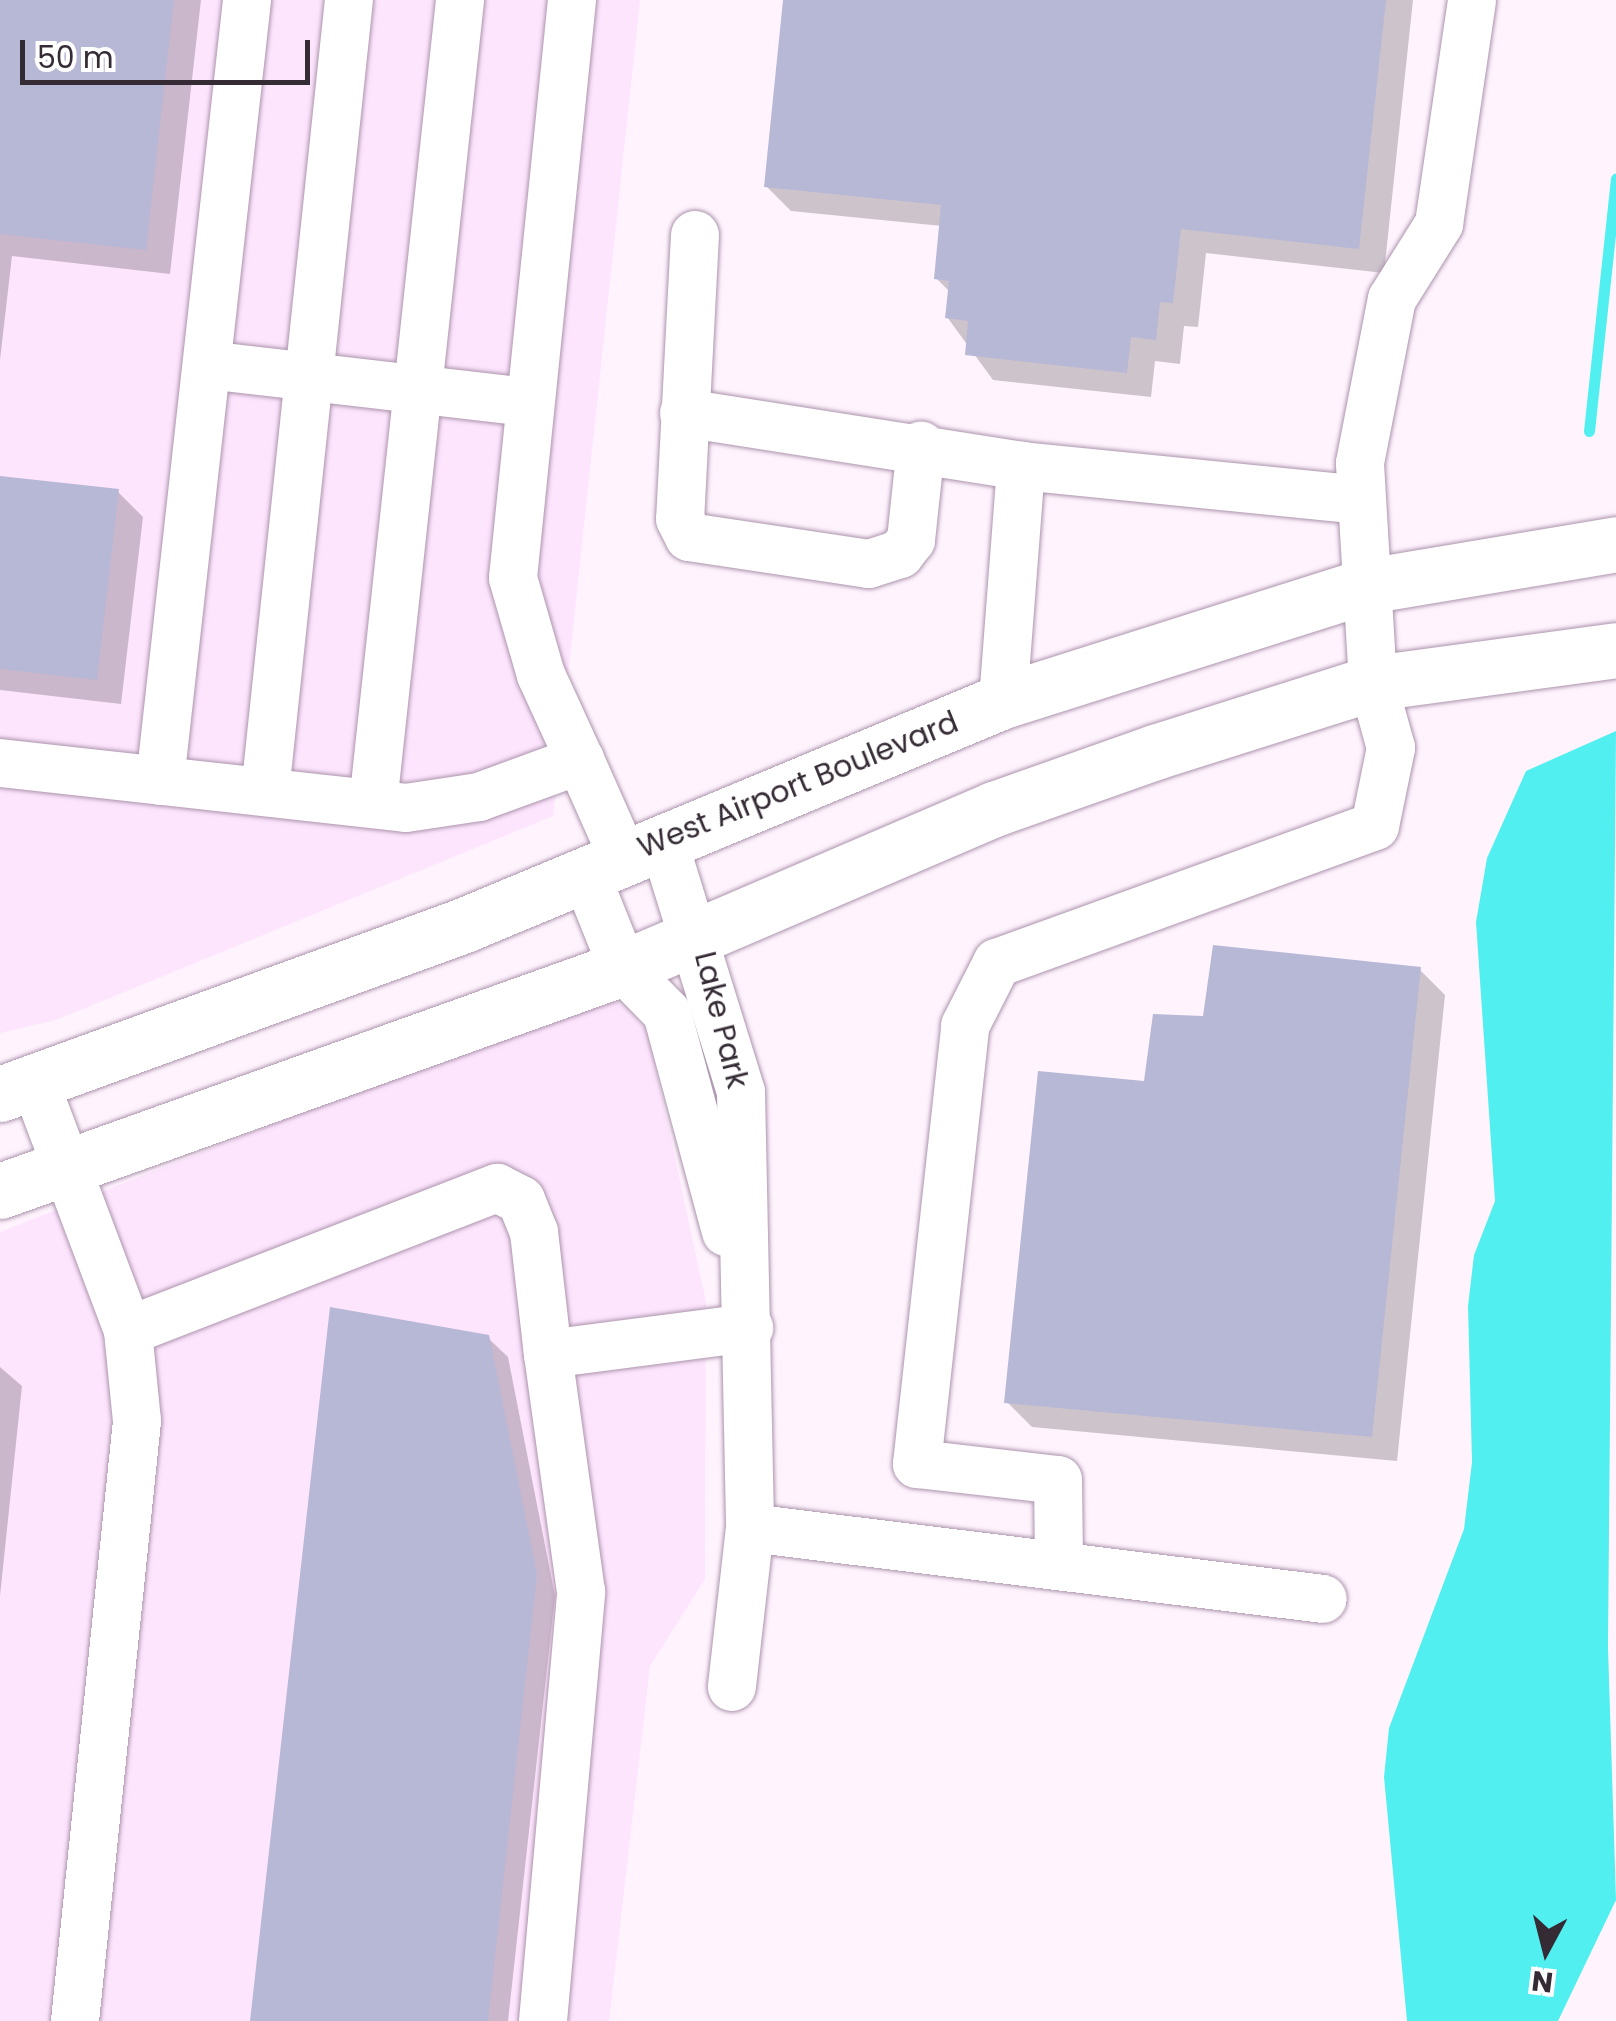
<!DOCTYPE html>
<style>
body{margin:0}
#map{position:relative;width:1616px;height:2021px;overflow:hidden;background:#fff4fe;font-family:Poppins,sans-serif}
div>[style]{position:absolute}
.built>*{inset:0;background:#fee5fe}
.water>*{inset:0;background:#52eff0}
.shadow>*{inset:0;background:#0003}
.stream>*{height:11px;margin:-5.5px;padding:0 5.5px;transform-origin:5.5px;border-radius:5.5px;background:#52eff0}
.building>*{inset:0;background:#b7b7d6}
.roads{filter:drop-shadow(0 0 2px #ac94ac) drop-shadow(0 0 2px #ac94ac)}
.minor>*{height:48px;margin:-24px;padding:0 24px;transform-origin:24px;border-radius:24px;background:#fff}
.major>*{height:55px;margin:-27.5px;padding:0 27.5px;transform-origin:27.5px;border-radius:27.5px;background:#fff}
span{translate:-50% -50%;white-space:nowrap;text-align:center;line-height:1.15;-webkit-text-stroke:10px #fff;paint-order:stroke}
.street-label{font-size:30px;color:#352b35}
.north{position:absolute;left:1496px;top:1901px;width:100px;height:100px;-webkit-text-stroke:8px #fff;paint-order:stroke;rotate:187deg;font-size:28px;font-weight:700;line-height:40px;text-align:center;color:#352b35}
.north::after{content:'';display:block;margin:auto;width:35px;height:45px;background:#352b35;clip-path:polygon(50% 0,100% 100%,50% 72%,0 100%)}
.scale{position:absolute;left:20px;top:40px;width:290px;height:45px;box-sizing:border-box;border:5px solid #352b35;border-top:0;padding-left:12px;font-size:30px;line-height:35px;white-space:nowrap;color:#352b35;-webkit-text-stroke:8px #fff;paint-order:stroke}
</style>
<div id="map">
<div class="built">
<div style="clip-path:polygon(0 0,640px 0,553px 816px,56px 1020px,0 1033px)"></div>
<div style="clip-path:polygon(596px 997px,626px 1006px,648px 1032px,706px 1302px,705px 1579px,650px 1666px,609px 2021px,0 2021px,0 1232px)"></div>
</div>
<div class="water">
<div style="clip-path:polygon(1616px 731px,1608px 1647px,1616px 1900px,1558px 2021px,1407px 2021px,1384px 1777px,1389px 1728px,1464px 1529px,1472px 1462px,1468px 1306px,1474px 1255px,1495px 1201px,1476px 922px,1487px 858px,1526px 771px)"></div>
</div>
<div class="shadow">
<div style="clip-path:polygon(0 0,201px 0,170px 274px,12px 256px,0 360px)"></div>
<div style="clip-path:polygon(786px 0,1413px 0,1384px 273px,1206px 253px,1198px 327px,1184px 326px,1180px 364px,1155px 361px,1151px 397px,993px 380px,947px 317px,950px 292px,936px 278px,942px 226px,791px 211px,766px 186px)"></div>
<div style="clip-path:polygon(0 478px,118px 492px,143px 517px,121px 704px,0 690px)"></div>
<div style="clip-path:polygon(1420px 970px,1445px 995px,1397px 1461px,1032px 1427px,1007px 1402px,1146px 1084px,1205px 1019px)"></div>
<div style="clip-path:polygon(488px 1338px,508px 1357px,555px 1596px,508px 2021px,252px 2021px)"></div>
<div style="clip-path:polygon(0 1367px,22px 1386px,0 1596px)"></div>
</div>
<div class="stream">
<div style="left:1589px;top:431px;width:254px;rotate:-83.9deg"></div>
</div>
<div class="building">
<div style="clip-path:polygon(0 0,174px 0,146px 250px,0 234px)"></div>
<div style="clip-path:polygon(783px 0,1386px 0,1359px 249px,1181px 229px,1173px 303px,1160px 302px,1156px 340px,1131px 337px,1127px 373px,965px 355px,968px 321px,945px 318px,949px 281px,934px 279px,941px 205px,764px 187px)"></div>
<div style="clip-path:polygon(0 476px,119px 489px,97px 680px,0 669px)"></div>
<div style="clip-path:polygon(1213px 945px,1421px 967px,1372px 1437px,1004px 1403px,1038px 1071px,1144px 1081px,1153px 1014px,1203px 1016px)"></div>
<div style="clip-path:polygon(330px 1307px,489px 1335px,537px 1575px,488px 2021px,250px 2021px)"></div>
</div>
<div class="roads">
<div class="minor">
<div style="left:572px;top:0;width:581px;rotate:95.83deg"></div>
<div style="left:513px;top:578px;width:101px;rotate:73.9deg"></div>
<div style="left:541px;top:675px;width:94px;rotate:65.4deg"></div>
<div style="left:695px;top:235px;width:284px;rotate:93deg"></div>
<div style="left:680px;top:519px;width:20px;rotate:63deg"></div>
<div style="left:689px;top:537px;width:182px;rotate:8.5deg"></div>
<div style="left:869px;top:564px;width:33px;rotate:-18deg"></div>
<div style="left:900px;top:554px;width:18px;rotate:-52deg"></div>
<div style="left:911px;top:540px;width:95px;rotate:-83.9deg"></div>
<div style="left:207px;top:365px;width:323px;rotate:6.6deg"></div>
<div style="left:684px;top:413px;width:341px;rotate:8.9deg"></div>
<div style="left:1021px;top:466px;width:341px;rotate:5.7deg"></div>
<div style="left:1003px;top:701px;width:236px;rotate:-85.6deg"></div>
<div style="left:0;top:763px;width:408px;rotate:6.3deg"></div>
<div style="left:406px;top:808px;width:74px;rotate:-8.6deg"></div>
<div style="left:479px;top:797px;width:108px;rotate:-20.1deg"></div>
<div style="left:580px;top:760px;width:106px;rotate:66.1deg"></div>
<div style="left:160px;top:781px;width:786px;rotate:-83.64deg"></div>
<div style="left:265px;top:792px;width:796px;rotate:-83.95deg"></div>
<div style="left:373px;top:804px;width:809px;rotate:-83.82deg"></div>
<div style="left:663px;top:840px;width:264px;rotate:72.8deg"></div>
<div style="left:741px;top:1092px;width:436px;rotate:88.8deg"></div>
<div style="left:750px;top:1528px;width:160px;rotate:96.5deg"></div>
<div style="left:585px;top:873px;width:102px;rotate:68.2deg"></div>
<div style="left:623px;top:968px;width:63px;rotate:45.6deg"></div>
<div style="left:667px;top:1013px;width:227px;rotate:74.9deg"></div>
<div style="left:35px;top:1083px;width:265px;rotate:69.4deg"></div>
<div style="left:128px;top:1331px;width:90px;rotate:84.3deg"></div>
<div style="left:137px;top:1421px;width:603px;rotate:95.9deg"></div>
<div style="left:128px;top:1331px;width:396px;rotate:-21.2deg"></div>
<div style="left:497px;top:1188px;width:27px;rotate:27deg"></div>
<div style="left:521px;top:1200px;width:35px;rotate:68deg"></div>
<div style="left:534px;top:1232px;width:123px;rotate:83.5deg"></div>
<div style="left:548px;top:1354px;width:203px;rotate:-7.4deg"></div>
<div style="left:750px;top:1528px;width:577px;rotate:7.06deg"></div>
<div style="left:1059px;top:1562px;width:82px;rotate:-90.7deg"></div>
<div style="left:1058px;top:1480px;width:142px;rotate:-173.5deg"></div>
<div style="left:917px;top:1464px;width:441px;rotate:-83.7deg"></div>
<div style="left:965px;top:1026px;width:71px;rotate:-63.1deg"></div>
<div style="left:997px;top:963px;width:402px;rotate:-19.9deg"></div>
<div style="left:1375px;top:826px;width:80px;rotate:-78.4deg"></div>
<div style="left:1391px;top:748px;width:67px;rotate:-105.5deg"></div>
<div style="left:1373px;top:683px;width:220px;rotate:-93.4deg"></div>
<div style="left:1360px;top:463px;width:167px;rotate:-79deg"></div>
<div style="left:1392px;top:299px;width:89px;rotate:-57.9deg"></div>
<div style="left:1439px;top:224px;width:226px;rotate:-81.6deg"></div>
<div style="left:543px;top:2021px;width:431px;rotate:-84.9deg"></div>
<div style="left:581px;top:1592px;width:240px;rotate:-97.9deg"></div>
</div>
<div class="major">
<div style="left:0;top:1094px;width:494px;rotate:-20deg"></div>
<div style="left:464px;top:925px;width:584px;rotate:-22.57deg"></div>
<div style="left:1003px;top:701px;width:381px;rotate:-17.6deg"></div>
<div style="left:1366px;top:586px;width:254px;rotate:-9.5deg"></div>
<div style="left:0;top:1191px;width:662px;rotate:-19.69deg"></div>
<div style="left:623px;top:968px;width:404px;rotate:-23.2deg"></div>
<div style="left:994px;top:809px;width:171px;rotate:-19.5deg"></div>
<div style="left:1155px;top:752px;width:229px;rotate:-17.6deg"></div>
<div style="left:1373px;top:683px;width:245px;rotate:-7.7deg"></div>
</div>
</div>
<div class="street-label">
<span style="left:798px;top:785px;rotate:-22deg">West Airport Boulevard</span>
<span style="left:721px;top:1020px;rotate:76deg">Lake Park</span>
</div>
<div class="north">N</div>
<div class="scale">50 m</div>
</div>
